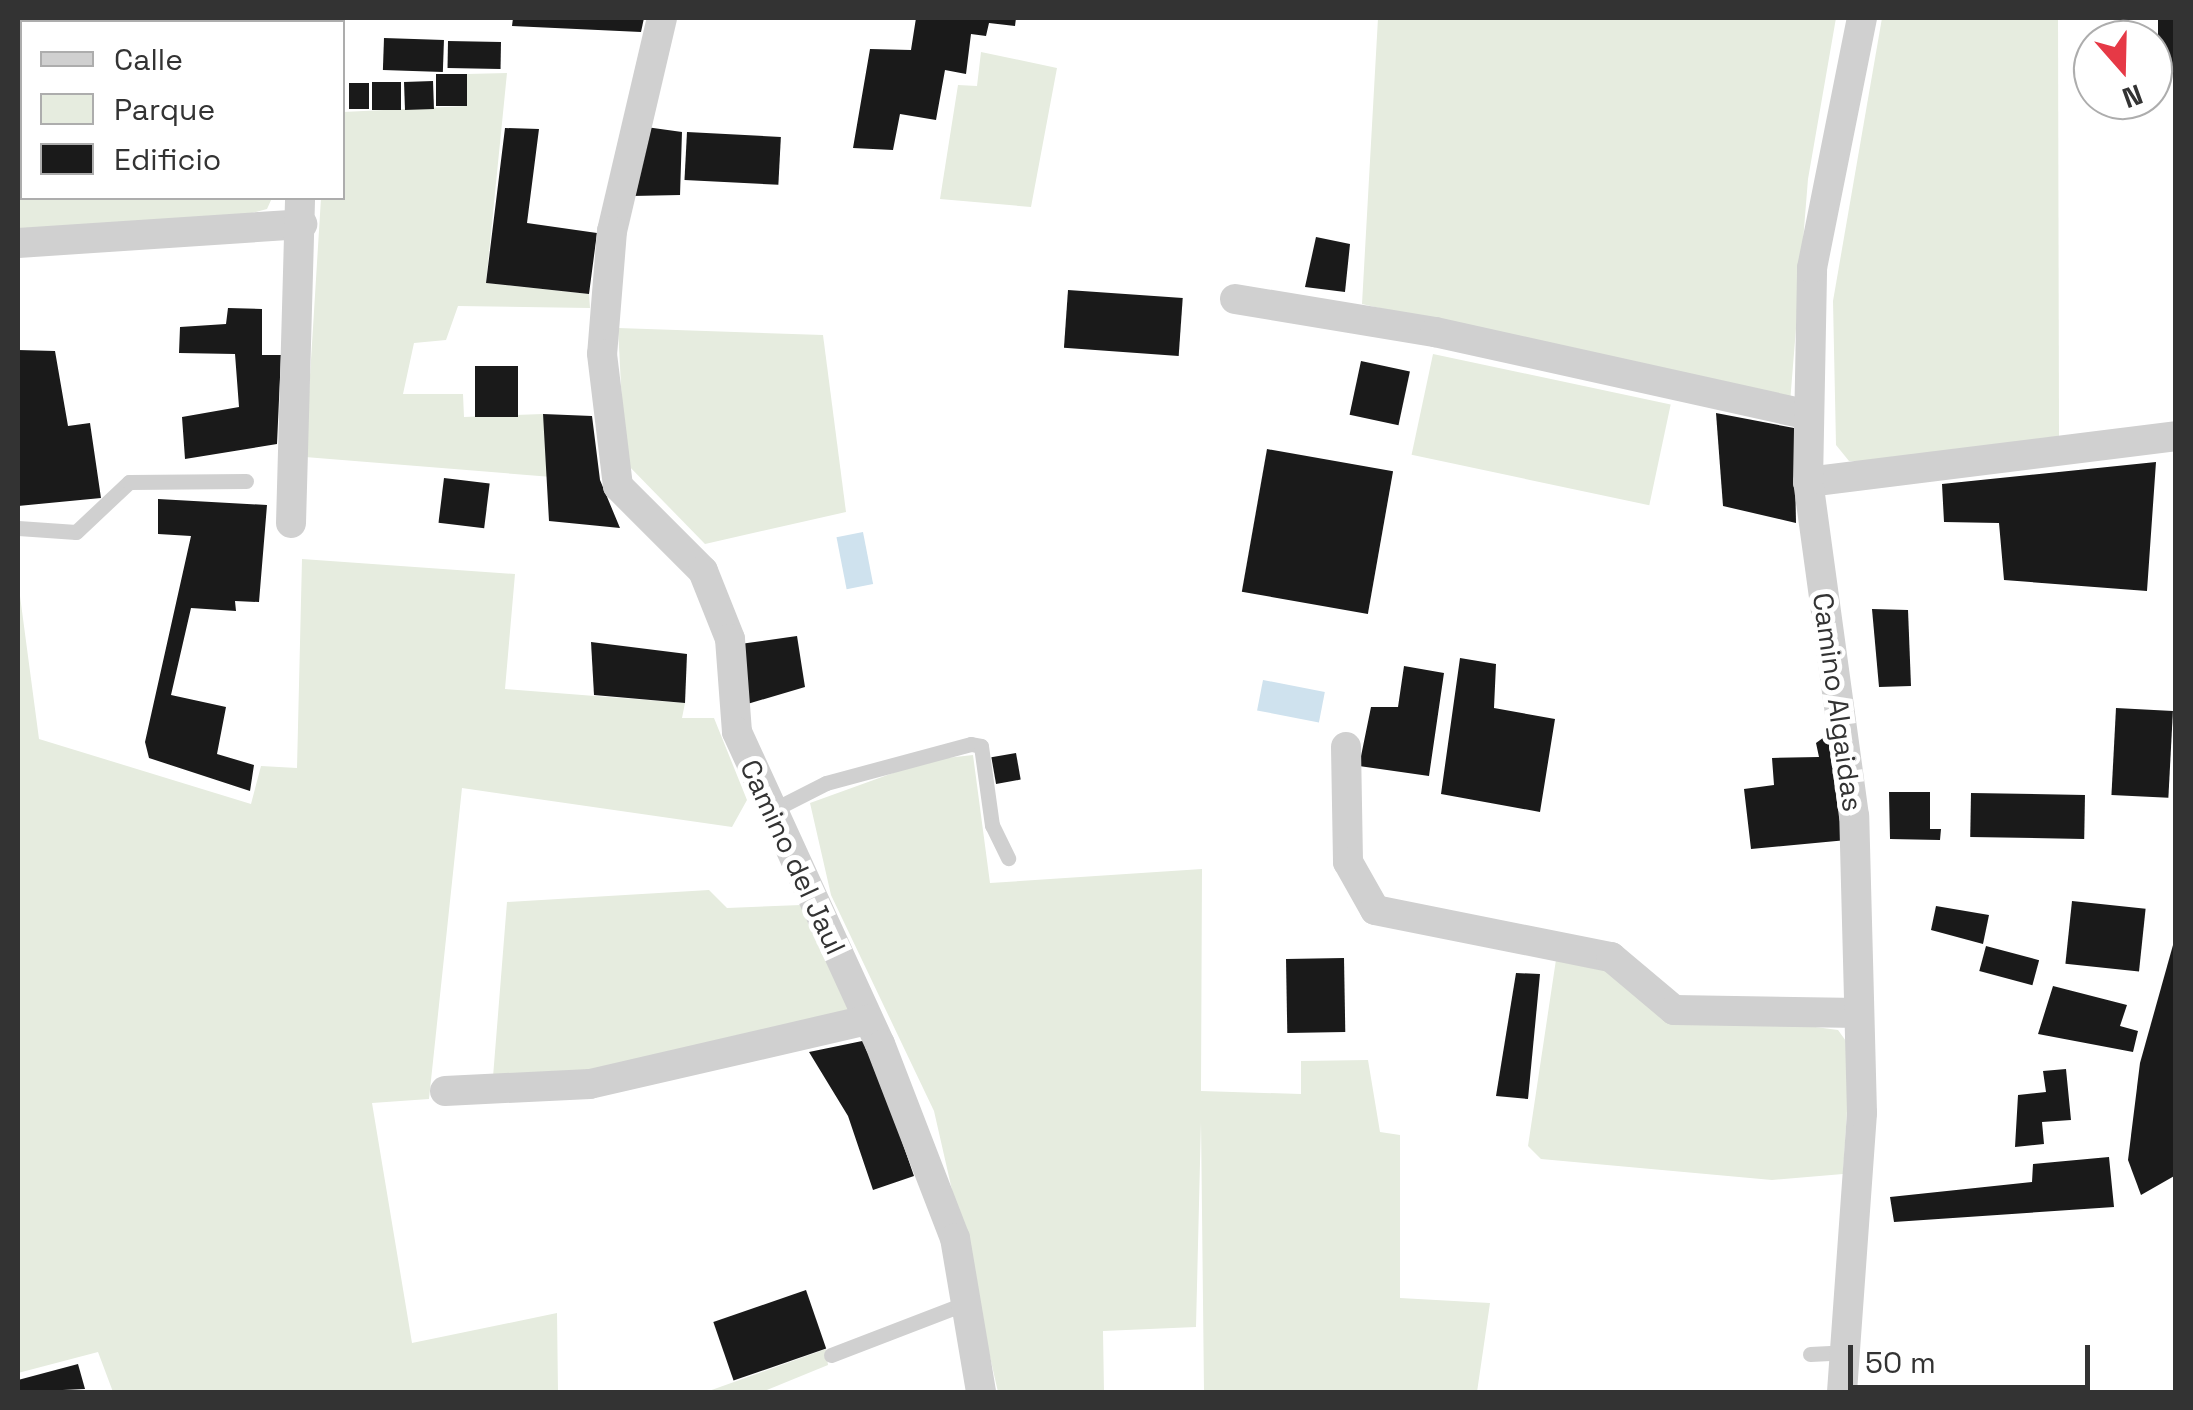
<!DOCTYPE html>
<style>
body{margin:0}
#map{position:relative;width:2193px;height:1410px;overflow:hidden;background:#fff;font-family:"Space Grotesk",sans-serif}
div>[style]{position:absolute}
.green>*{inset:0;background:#e6ecdf;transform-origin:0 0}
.water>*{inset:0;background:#cfe2ee;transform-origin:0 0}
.building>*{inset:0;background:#1a1a1a;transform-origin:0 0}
.lane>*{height:15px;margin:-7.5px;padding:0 7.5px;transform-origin:7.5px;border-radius:7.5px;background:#d0d0d0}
.street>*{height:30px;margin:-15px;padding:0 15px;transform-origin:15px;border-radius:15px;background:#d0d0d0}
span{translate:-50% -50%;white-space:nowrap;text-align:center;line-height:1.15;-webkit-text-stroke:10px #fff;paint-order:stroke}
.street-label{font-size:28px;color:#333}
.frame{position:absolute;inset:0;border:20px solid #333;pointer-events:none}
.legend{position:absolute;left:20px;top:20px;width:325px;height:180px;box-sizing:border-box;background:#fff;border:2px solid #adadad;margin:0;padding:12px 18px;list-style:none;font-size:30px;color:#333}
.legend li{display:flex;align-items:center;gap:20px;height:50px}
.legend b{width:50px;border:2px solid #adadad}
.north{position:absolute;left:2073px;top:20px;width:100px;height:100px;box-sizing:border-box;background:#fff;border:2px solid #adadad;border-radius:50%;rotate:160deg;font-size:28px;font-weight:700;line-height:40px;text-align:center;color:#333}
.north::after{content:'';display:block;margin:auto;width:35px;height:45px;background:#e63946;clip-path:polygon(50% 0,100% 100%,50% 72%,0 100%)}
.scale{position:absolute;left:1848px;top:1345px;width:242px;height:45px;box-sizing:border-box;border:5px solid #333;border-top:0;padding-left:12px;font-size:30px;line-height:35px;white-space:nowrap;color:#333;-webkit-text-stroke:8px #fff;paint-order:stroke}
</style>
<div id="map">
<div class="green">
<div style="clip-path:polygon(1378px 18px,1836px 18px,1808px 179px,1790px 403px,1362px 304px)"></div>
<div style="clip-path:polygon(1882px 18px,2058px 18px,2059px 437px,1876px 462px,1849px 461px,1836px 445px,1833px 301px)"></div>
<div style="clip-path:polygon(981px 52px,1057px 68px,1031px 207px,940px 199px,958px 85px,977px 86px)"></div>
<div style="clip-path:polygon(507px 73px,486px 283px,589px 294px,590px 308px,458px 306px,446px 340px,414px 343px,403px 394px,463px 394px,464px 417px,543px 414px,552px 477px,305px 457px,321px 198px,342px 198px,343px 112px,466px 106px,467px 74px)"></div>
<div style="clip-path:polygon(22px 143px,22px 198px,272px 198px,267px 209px,223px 221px,18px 229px)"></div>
<div style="clip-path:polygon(618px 328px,823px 335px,846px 512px,705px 544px,625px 462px)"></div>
<div style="left:1433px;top:354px;width:243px;height:103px;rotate:12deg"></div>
<div style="clip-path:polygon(302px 559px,515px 574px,505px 689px,685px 703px,682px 718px,714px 718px,747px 800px,732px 827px,462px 788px,429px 1099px,372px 1103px,412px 1343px,557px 1313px,558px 1392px,113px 1392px,98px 1352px,18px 1373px,18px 581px,39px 739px,251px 804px,261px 766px,297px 768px)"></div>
<div style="clip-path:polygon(973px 755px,990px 883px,1202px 869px,1201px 1091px,1301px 1094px,1301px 1061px,1368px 1060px,1380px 1132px,1400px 1135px,1400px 1298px,1490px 1303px,1477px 1392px,1204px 1392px,1201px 1122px,1196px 1327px,1103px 1331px,1104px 1392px,998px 1392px,934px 1111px,831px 895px,810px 803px,929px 760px)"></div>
<div style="clip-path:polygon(709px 890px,727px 908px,801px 905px,856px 1013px,595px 1072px,493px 1077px,507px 902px)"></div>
<div style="clip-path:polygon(1557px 953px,1606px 965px,1649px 1005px,1838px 1030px,1851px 1048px,1843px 1174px,1772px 1180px,1541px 1159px,1528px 1146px)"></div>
<div style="clip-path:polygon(826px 1349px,828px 1365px,762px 1392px,706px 1392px)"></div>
</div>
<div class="water">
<div style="left:863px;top:532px;width:53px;height:27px;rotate:79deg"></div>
<div style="left:1263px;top:680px;width:63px;height:31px;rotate:11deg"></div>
</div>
<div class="building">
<div style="clip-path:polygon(18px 18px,86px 18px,86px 22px,22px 22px,18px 43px)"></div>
<div style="clip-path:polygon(513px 18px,644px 18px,641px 32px,512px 26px)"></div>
<div style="clip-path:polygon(916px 18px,1016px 18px,1015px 26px,989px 23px,986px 36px,971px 34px,966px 74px,945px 70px,936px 120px,900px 114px,893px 150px,853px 148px,870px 49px,911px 50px)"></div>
<div style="left:2158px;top:18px;width:18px;height:55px"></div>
<div style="left:384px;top:38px;width:60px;height:32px;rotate:2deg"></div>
<div style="left:448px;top:41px;width:53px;height:27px;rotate:1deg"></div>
<div style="left:467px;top:74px;width:32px;height:31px;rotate:90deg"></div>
<div style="left:433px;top:81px;width:28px;height:29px;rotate:88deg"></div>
<div style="left:372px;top:82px;width:29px;height:28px"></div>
<div style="left:369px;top:83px;width:26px;height:20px;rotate:90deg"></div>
<div style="clip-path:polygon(646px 127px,682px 132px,680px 195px,632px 196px)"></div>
<div style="clip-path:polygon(505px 128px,539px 129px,527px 223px,597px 233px,589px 294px,486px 283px)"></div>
<div style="left:687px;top:132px;width:94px;height:48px;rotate:3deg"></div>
<div style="clip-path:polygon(1316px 237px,1350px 244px,1345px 292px,1305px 287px)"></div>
<div style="left:1068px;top:290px;width:115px;height:58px;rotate:4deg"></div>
<div style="clip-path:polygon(228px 308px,262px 309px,262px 355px,281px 355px,277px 444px,185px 459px,182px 417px,239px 407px,235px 354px,179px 353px,180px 327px,226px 324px)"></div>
<div style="clip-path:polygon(18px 350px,55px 351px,68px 426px,90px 423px,101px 498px,18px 506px)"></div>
<div style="left:1361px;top:361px;width:50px;height:55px;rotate:12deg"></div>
<div style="left:475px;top:366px;width:43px;height:51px"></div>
<div style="clip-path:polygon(1716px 413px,1794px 428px,1796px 523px,1723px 506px)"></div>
<div style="clip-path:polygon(543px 414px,592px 416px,600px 480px,620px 528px,549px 521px)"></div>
<div style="left:1267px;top:449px;width:128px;height:145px;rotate:10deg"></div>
<div style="clip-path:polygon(2156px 462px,2147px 591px,2004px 580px,1999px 523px,1944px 522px,1942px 484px)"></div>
<div style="left:444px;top:478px;width:46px;height:45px;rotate:7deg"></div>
<div style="clip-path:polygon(158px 499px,267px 505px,259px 602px,235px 601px,236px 611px,191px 608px,171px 695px,226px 707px,217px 754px,254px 765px,250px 791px,149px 758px,145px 742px,191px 536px,158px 534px)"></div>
<div style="clip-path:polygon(1872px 609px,1908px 610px,1911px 686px,1879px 687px)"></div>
<div style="clip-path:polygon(797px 636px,805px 687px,744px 705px,740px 644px)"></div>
<div style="clip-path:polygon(591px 642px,687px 654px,685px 703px,594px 695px)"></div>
<div style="clip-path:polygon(1460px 658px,1496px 664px,1494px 708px,1555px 719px,1540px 812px,1441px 794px)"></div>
<div style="clip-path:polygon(1404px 666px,1444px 673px,1429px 776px,1359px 766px,1371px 707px,1398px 707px)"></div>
<div style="left:2116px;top:708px;width:57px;height:87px;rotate:3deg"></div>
<div style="clip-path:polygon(1827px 735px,1837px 745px,1847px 840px,1751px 849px,1744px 789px,1774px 785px,1772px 758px,1819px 757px,1816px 743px)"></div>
<div style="left:1016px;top:753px;width:27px;height:25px;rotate:80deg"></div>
<div style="clip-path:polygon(1889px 792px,1930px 792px,1930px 829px,1941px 829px,1940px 840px,1890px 839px)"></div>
<div style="left:1971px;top:793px;width:114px;height:44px;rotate:1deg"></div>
<div style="left:2072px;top:901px;width:74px;height:63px;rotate:6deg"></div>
<div style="clip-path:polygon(1936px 906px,1989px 915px,1983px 944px,1931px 930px)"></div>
<div style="clip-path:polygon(2173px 945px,2176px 1175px,2141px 1195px,2128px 1160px,2140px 1063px)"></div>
<div style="left:1986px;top:946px;width:55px;height:26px;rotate:15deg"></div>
<div style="left:1344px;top:958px;width:74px;height:58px;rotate:89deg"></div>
<div style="clip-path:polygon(1516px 973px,1540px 974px,1528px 1099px,1496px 1096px)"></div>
<div style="clip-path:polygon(2053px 986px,2127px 1005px,2120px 1026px,2138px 1031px,2133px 1052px,2038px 1034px)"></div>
<div style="clip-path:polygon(867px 1040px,914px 1176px,873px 1190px,848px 1116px,809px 1052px)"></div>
<div style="clip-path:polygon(2066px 1069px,2071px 1120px,2042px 1122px,2044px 1144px,2015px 1147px,2018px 1095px,2046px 1092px,2043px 1071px)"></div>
<div style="clip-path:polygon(2109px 1157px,2114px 1207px,1894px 1222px,1890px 1197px,2032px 1182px,2033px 1164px)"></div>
<div style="left:806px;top:1290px;width:62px;height:98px;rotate:71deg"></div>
<div style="clip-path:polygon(78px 1364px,85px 1389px,18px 1392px,18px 1380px)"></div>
</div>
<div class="lane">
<div style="left:18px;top:528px;width:58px;rotate:3.9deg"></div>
<div style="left:76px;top:532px;width:73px;rotate:-43.3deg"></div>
<div style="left:129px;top:482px;width:117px;rotate:-0.5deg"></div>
<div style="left:769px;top:812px;width:64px;rotate:-27deg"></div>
<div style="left:826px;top:783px;width:150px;rotate:-15.1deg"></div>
<div style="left:971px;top:744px;width:10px;rotate:11deg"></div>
<div style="left:981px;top:746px;width:80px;rotate:82.1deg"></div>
<div style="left:992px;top:825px;width:37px;rotate:64deg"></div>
<div style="left:1810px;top:1354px;width:35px;rotate:-3deg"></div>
<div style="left:831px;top:1355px;width:142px;rotate:-21deg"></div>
</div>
<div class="street">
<div style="left:286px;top:18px;width:4px;rotate:76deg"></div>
<div style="left:662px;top:18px;width:219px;rotate:103.2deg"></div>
<div style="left:612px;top:231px;width:123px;rotate:94.6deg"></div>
<div style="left:602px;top:354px;width:133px;rotate:83.1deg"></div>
<div style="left:618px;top:486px;width:120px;rotate:45deg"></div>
<div style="left:703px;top:571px;width:73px;rotate:68.3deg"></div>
<div style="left:730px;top:639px;width:93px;rotate:85.7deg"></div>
<div style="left:737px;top:732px;width:343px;rotate:65.4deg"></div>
<div style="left:880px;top:1044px;width:208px;rotate:68.9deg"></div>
<div style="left:955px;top:1238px;width:156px;rotate:80.4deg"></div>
<div style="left:18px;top:243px;width:285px;rotate:-3.8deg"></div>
<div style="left:1235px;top:299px;width:203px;rotate:9.4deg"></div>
<div style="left:1435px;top:332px;width:383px;rotate:12.5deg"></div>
<div style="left:1808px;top:482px;width:371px;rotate:-7.1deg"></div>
<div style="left:291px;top:523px;width:325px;rotate:-88.4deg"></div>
<div style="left:1346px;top:747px;width:115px;rotate:89deg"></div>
<div style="left:1348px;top:862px;width:55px;rotate:60.6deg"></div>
<div style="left:1375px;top:910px;width:241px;rotate:11.3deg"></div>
<div style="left:1611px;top:957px;width:82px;rotate:40.1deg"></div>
<div style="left:1674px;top:1010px;width:185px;rotate:0.9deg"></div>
<div style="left:445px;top:1091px;width:145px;rotate:-2.8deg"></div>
<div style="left:590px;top:1084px;width:285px;rotate:-13deg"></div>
<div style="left:1842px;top:1392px;width:280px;rotate:-85.9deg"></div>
<div style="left:1862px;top:1113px;width:297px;rotate:-91.5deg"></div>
<div style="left:1854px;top:816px;width:337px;rotate:-97.8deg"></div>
<div style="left:1808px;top:482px;width:214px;rotate:-88.9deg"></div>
<div style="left:1812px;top:268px;width:255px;rotate:-78.7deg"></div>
</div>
<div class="street-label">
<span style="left:1838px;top:702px;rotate:82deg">Camino Algaidas</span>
<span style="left:793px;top:857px;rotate:65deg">Camino del Jaul</span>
</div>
<div class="frame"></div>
<ul class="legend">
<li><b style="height:12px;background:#d0d0d0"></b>Calle</li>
<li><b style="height:28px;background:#e6ecdf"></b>Parque</li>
<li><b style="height:28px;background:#1a1a1a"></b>Edificio</li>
</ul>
<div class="north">N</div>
<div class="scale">50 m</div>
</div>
